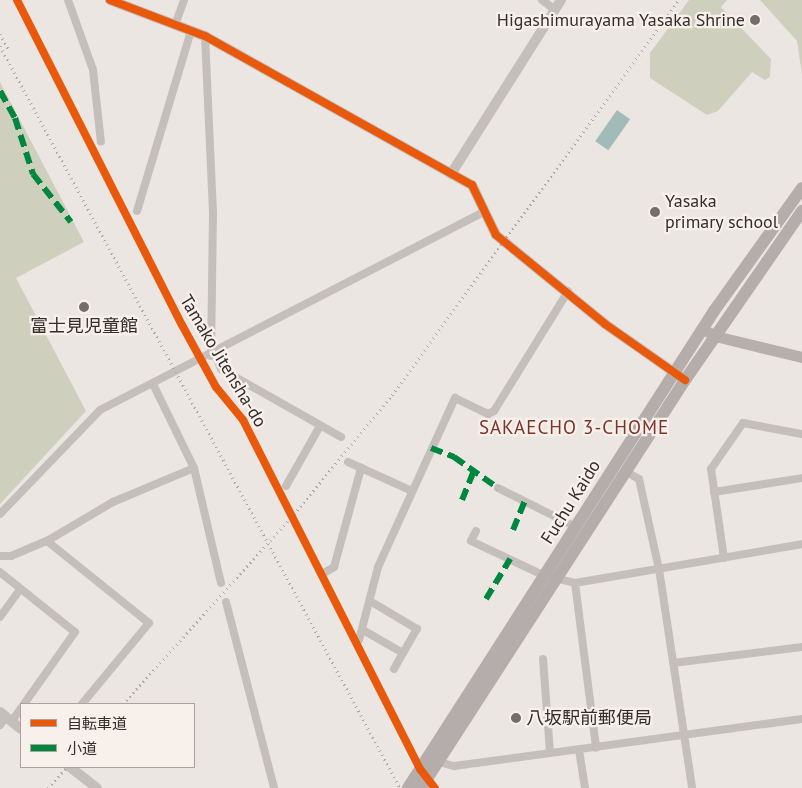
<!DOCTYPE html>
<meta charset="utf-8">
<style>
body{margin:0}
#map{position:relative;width:802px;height:788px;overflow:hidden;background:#ece6e3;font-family:"PT Sans","Noto Sans JP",sans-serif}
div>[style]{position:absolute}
.green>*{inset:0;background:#cfcfbe}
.water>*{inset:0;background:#a1bcb8;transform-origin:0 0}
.minor>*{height:8px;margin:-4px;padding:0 4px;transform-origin:4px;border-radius:4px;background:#c5bfbc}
.tertiary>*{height:10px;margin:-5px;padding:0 5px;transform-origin:5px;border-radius:5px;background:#c5bfbc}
.secondary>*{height:11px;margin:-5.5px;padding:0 5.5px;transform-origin:5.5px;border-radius:5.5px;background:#b6afac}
.primary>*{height:12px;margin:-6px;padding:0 6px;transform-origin:6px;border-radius:6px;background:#b4adab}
.rail>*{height:3px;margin-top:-1.5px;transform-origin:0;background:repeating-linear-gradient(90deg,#ada8a6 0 1px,transparent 0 5px)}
.quiet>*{height:6px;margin-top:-3px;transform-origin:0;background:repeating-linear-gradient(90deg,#00873e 0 12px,transparent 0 18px)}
.cycleway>*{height:8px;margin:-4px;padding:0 4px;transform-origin:4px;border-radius:4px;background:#e8590c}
.dots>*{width:14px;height:14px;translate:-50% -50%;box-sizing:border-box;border:2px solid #f8f0eb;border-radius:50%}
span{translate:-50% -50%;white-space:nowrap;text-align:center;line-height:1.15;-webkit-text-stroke:4.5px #f8f0eb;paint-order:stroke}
.poi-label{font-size:18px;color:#362c2a}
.right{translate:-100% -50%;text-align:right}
.left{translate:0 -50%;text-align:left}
.street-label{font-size:18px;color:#362c2a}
.neighbourhood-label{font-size:19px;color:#7c332c;letter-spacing:1px}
.legend{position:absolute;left:20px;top:703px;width:175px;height:65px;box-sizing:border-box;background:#f8f0eb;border:1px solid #aaa29e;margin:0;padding:6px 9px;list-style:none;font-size:15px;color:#362c2a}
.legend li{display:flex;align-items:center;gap:10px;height:25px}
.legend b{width:25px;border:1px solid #aaa29e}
</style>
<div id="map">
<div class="green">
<div style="clip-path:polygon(689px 0,727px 0,721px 7px,771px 59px,770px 77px,765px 80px,752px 72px,718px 111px,707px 115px,650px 78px,650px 53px)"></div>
<div style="clip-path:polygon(760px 0,802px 0,802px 74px,797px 41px)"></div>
<div style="clip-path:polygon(0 82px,84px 242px,16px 278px,86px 411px,0 504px)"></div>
</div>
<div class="water">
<div style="left:617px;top:110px;width:16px;height:38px;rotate:35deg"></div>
</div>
<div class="minor">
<div style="left:68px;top:0;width:74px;rotate:70.3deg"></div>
<div style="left:93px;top:70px;width:72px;rotate:83.7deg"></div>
<div style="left:542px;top:0;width:15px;rotate:37deg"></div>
<div style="left:175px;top:25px;width:27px;rotate:-70deg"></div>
<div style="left:205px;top:36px;width:177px;rotate:87.4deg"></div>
<div style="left:213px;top:213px;width:143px;rotate:90.8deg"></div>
<div style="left:137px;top:211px;width:188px;rotate:-73.3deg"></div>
<div style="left:215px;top:354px;width:16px;rotate:68deg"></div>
<div style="left:221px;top:369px;width:138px;rotate:29.5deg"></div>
<div style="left:348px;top:462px;width:70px;rotate:24.4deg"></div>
<div style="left:194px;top:468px;width:118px;rotate:76.8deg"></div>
<div style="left:625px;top:471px;width:16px;rotate:30deg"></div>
<div style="left:639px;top:479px;width:92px;rotate:77.5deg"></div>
<div style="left:659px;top:569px;width:221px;rotate:81.4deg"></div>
<div style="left:286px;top:486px;width:69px;rotate:-60.5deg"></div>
<div style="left:498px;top:488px;width:87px;rotate:26.6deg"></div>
<div style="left:714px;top:492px;width:89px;rotate:-9deg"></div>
<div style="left:0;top:514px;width:144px;rotate:-46.1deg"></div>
<div style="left:100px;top:410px;width:433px;rotate:-27.3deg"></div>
<div style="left:476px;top:531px;width:11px;rotate:117deg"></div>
<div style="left:471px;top:541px;width:82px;rotate:25.3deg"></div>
<div style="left:545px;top:576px;width:31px;rotate:13deg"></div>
<div style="left:575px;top:583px;width:230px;rotate:-9.7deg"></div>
<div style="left:47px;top:541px;width:131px;rotate:38.8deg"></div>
<div style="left:149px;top:623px;width:105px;rotate:129.6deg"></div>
<div style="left:0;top:556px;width:11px"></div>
<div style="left:11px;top:556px;width:39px;rotate:-23deg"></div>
<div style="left:47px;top:541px;width:77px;rotate:-30.6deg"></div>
<div style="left:113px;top:502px;width:88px;rotate:-22.8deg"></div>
<div style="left:194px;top:468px;width:93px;rotate:-116deg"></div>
<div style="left:724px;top:558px;width:90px;rotate:-98.3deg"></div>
<div style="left:711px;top:469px;width:56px;rotate:-55.2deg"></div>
<div style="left:743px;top:423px;width:60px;rotate:10.6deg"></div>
<div style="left:0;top:572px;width:96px;rotate:38.7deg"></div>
<div style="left:75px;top:632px;width:88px;rotate:125.3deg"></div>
<div style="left:322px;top:574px;width:14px;rotate:-30deg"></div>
<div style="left:334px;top:567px;width:103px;rotate:-74.7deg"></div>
<div style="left:575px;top:583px;width:166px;rotate:82.7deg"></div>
<div style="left:226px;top:602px;width:192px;rotate:75.5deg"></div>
<div style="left:0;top:617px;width:34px;rotate:-54deg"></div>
<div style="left:363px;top:630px;width:46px;rotate:29.9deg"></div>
<div style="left:403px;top:653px;width:28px;rotate:-60deg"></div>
<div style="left:417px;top:629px;width:55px;rotate:-149.2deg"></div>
<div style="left:359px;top:640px;width:75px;rotate:-75.4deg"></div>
<div style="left:378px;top:567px;width:186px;rotate:-65.5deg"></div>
<div style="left:455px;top:398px;width:37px;rotate:26deg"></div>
<div style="left:488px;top:414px;width:7px;rotate:-27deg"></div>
<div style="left:494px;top:411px;width:141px;rotate:-58.3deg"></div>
<div style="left:543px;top:659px;width:94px;rotate:85.7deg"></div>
<div style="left:673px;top:663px;width:130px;rotate:-7.1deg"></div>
<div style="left:394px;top:669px;width:18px;rotate:-61deg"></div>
<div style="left:12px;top:721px;width:16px;rotate:-55deg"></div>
<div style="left:0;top:725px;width:10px;rotate:-53deg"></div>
<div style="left:579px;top:750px;width:38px;rotate:81deg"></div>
<div style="left:436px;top:761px;width:19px;rotate:16deg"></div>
<div style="left:454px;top:766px;width:351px;rotate:-7.7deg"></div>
</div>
<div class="tertiary">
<div style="left:110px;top:0;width:102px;rotate:20.8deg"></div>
<div style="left:205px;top:36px;width:306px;rotate:29.2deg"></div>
<div style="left:472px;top:185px;width:55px;rotate:64.4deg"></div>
<div style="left:496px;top:235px;width:141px;rotate:39.2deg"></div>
<div style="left:605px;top:324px;width:98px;rotate:35deg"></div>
<div style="left:451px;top:174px;width:206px;rotate:-57.7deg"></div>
<div style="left:0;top:712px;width:27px;rotate:39deg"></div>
<div style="left:70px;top:767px;width:34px;rotate:38deg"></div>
</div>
<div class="secondary">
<div style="left:703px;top:329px;width:14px;rotate:30deg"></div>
<div style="left:715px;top:336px;width:89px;rotate:13.6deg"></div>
</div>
<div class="primary">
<div style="left:408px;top:788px;width:567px;rotate:-57.32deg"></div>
<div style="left:714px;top:311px;width:151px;rotate:-54.4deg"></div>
<div style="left:421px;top:788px;width:486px;rotate:-57.1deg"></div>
<div style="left:685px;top:380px;width:206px;rotate:-55.3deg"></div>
</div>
<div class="rail">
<div style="left:0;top:34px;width:18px;rotate:61deg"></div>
<div style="left:0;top:46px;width:843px;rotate:61.67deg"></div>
<div style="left:123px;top:704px;width:256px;rotate:-48deg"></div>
<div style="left:294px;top:514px;width:154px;rotate:-50.5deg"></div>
<div style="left:392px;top:395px;width:488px;rotate:-54deg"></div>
<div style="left:48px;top:788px;width:28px;rotate:-48deg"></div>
</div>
<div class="quiet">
<div style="left:0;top:91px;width:31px;rotate:61deg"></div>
<div style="left:15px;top:118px;width:59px;rotate:72.2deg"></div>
<div style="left:33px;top:174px;width:61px;rotate:51.6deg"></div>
<div style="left:431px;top:448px;width:25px;rotate:21deg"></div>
<div style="left:454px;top:457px;width:54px;rotate:35.2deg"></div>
<div style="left:462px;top:500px;width:31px;rotate:-68deg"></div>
<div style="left:513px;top:530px;width:31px;rotate:-68deg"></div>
<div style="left:486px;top:599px;width:47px;rotate:-59deg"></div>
</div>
<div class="cycleway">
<div style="left:17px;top:0;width:364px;rotate:63.1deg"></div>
<div style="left:182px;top:325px;width:71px;rotate:61.3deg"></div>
<div style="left:216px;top:387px;width:43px;rotate:50.7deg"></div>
<div style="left:243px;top:420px;width:391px;rotate:63.1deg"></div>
<div style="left:420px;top:769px;width:24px;rotate:52deg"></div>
<div style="left:110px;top:0;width:102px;rotate:20.8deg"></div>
<div style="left:205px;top:36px;width:306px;rotate:29.2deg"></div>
<div style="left:472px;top:185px;width:55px;rotate:64.4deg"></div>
<div style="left:496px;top:235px;width:141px;rotate:39.2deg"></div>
<div style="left:605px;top:324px;width:98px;rotate:35deg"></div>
</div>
<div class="dots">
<div style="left:755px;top:20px;background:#766d6b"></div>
<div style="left:655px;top:212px;background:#766d6b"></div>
<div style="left:84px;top:307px;background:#766d6b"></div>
<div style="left:516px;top:718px;background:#766d6b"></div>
</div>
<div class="poi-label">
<span class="right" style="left:745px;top:20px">Higashimurayama Yasaka Shrine</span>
<span class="left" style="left:665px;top:212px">Yasaka<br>primary school</span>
<span style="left:84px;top:326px">富士見児童館</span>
<span class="left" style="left:526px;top:718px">八坂駅前郵便局</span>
</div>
<div class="street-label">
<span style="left:223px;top:361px;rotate:59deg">Tamako Jitensha-do</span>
<span style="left:571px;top:502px;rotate:-58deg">Fuchu Kaido</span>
</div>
<div class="neighbourhood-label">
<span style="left:574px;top:428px">SAKAECHO 3-CHOME</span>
</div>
<ul class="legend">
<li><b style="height:6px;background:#e8590c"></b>自転車道</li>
<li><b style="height:6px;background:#00873e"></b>小道</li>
</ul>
</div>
